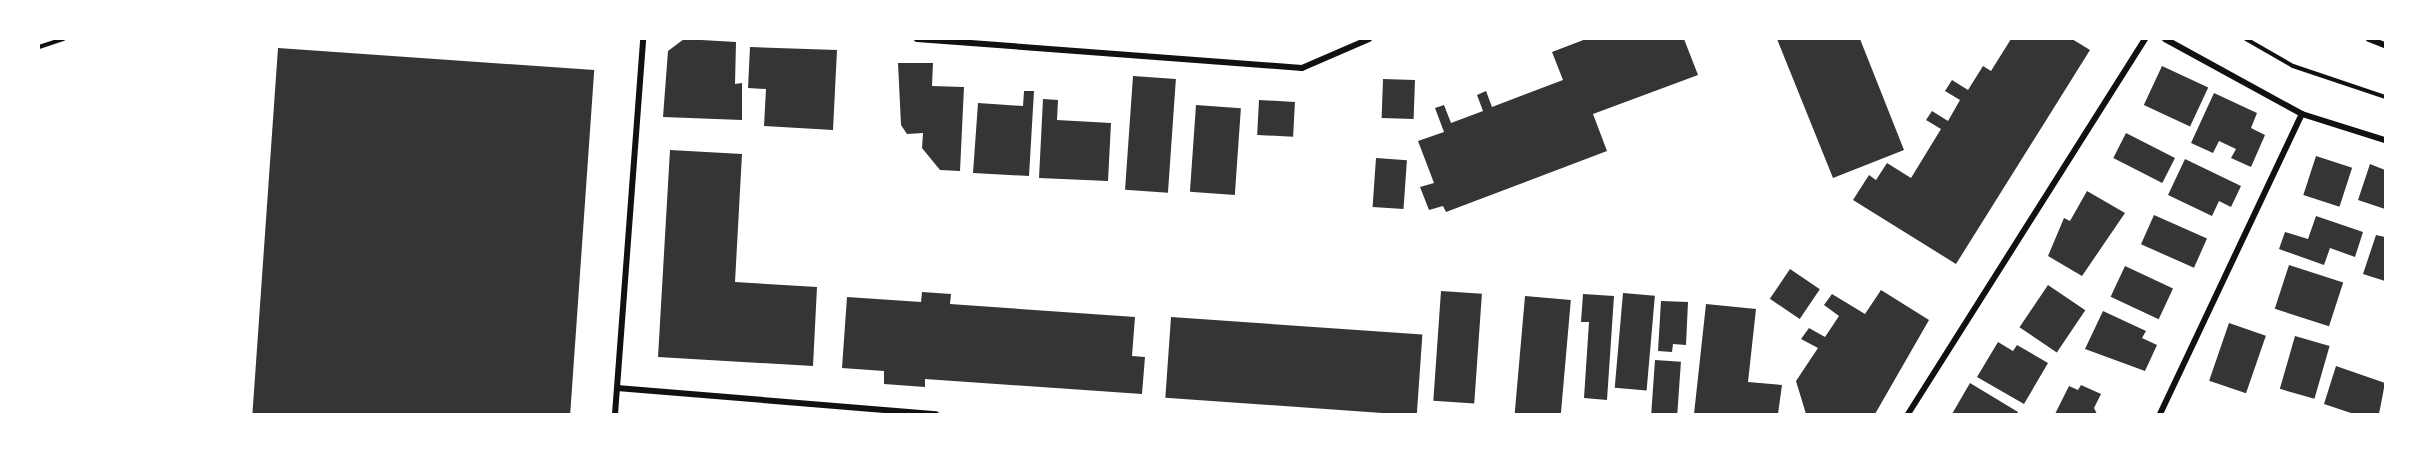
<!DOCTYPE html>
<style>
body{margin:0}
#map{position:relative;width:2424px;height:453px;overflow:hidden;background:#fff;font-family:Arial,sans-serif}
div>[style]{position:absolute}
.building>*{inset:0;background:#353535;transform-origin:0 0}
.path>*{height:4px;margin:-2px;padding:0 2px;transform-origin:2px;border-radius:2px;background:#111}
.minor>*{height:6px;margin:-3px;padding:0 3px;transform-origin:3px;border-radius:3px;background:#111}
span{translate:-50% -50%;white-space:nowrap;text-align:center;line-height:1.15;-webkit-text-stroke:6px #fff;paint-order:stroke}
.frame{position:absolute;inset:0;border:40px solid #fff;pointer-events:none}
</style>
<div id="map">
<div class="building">
<div style="clip-path:polygon(684px 39px,736px 42px,735px 84px,742px 83px,742px 120px,663px 117px,668px 51px)"></div>
<div style="clip-path:polygon(1586px 39px,1684px 39px,1698px 75px,1593px 114px,1607px 151px,1446px 212px,1443px 206px,1429px 210px,1420px 187px,1434px 183px,1418px 141px,1444px 132px,1435px 108px,1444px 105px,1451px 123px,1483px 111px,1477px 95px,1486px 91px,1492px 107px,1563px 80px,1552px 52px)"></div>
<div style="clip-path:polygon(1777px 39px,1860px 39px,1904px 150px,1833px 178px)"></div>
<div style="clip-path:polygon(2011px 39px,2072px 39px,2090px 50px,1956px 264px,1853px 200px,1869px 175px,1876px 180px,1887px 163px,1911px 178px,1941px 129px,1926px 120px,1932px 111px,1948px 121px,1960px 100px,1945px 91px,1952px 80px,1968px 90px,1983px 66px,1991px 71px)"></div>
<div style="clip-path:polygon(750px 47px,837px 50px,833px 130px,764px 126px,766px 89px,748px 88px)"></div>
<div style="left:278px;top:48px;width:317px;height:367px;rotate:4deg"></div>
<div style="clip-path:polygon(898px 63px,933px 63px,932px 86px,964px 87px,960px 171px,940px 170px,922px 148px,923px 133px,907px 134px,901px 125px)"></div>
<div style="left:2162px;top:66px;width:51px;height:43px;rotate:25deg"></div>
<div style="left:1133px;top:76px;width:43px;height:114px;rotate:4deg"></div>
<div style="left:1383px;top:79px;width:32px;height:39px;rotate:2deg"></div>
<div style="clip-path:polygon(1024px 91px,1034px 91px,1029px 176px,973px 173px,978px 103px,1023px 106px)"></div>
<div style="clip-path:polygon(2214px 93px,2257px 113px,2251px 128px,2265px 135px,2251px 167px,2231px 158px,2236px 149px,2219px 141px,2213px 153px,2191px 143px)"></div>
<div style="clip-path:polygon(1043px 99px,1058px 100px,1057px 120px,1111px 123px,1108px 181px,1039px 178px)"></div>
<div style="left:1259px;top:100px;width:36px;height:35px;rotate:3deg"></div>
<div style="left:1196px;top:105px;width:45px;height:87px;rotate:4deg"></div>
<div style="left:2126px;top:133px;width:55px;height:28px;rotate:27deg"></div>
<div style="clip-path:polygon(670px 150px,742px 154px,735px 282px,817px 287px,813px 366px,658px 357px)"></div>
<div style="left:2316px;top:156px;width:38px;height:41px;rotate:18deg"></div>
<div style="left:1376px;top:158px;width:31px;height:49px;rotate:4deg"></div>
<div style="clip-path:polygon(2185px 159px,2241px 186px,2231px 207px,2219px 201px,2212px 216px,2168px 195px)"></div>
<div style="clip-path:polygon(2370px 164px,2385px 170px,2385px 209px,2358px 200px)"></div>
<div style="clip-path:polygon(2087px 191px,2125px 213px,2082px 276px,2048px 256px,2064px 218px,2070px 221px)"></div>
<div style="left:2154px;top:215px;width:58px;height:32px;rotate:24deg"></div>
<div style="clip-path:polygon(2316px 216px,2363px 232px,2355px 257px,2330px 248px,2324px 265px,2279px 249px,2285px 232px,2308px 239px)"></div>
<div style="clip-path:polygon(2376px 235px,2385px 237px,2385px 281px,2363px 274px)"></div>
<div style="left:2289px;top:265px;width:57px;height:46px;rotate:18deg"></div>
<div style="left:2125px;top:266px;width:53px;height:34px;rotate:25deg"></div>
<div style="left:1790px;top:269px;width:36px;height:36px;rotate:34deg"></div>
<div style="left:2048px;top:285px;width:45px;height:51px;rotate:34deg"></div>
<div style="clip-path:polygon(1881px 290px,1929px 320px,1875px 414px,1806px 414px,1796px 381px,1818px 348px,1801px 339px,1809px 328px,1825px 337px,1839px 316px,1824px 305px,1832px 294px,1865px 314px)"></div>
<div style="left:1441px;top:291px;width:41px;height:110px;rotate:4deg"></div>
<div style="clip-path:polygon(922px 292px,951px 294px,950px 304px,1135px 317px,1132px 356px,1145px 357px,1142px 394px,925px 379px,925px 387px,884px 384px,884px 371px,842px 368px,847px 297px,921px 302px)"></div>
<div style="left:1623px;top:293px;width:32px;height:95px;rotate:5deg"></div>
<div style="clip-path:polygon(1583px 294px,1614px 296px,1607px 400px,1584px 398px,1589px 322px,1581px 322px)"></div>
<div style="left:1525px;top:296px;width:46px;height:119px;rotate:5deg"></div>
<div style="clip-path:polygon(1661px 301px,1688px 302px,1686px 345px,1673px 344px,1672px 352px,1658px 351px)"></div>
<div style="clip-path:polygon(1706px 304px,1756px 309px,1748px 382px,1782px 385px,1778px 414px,1694px 414px)"></div>
<div style="clip-path:polygon(2103px 311px,2146px 331px,2142px 338px,2157px 345px,2145px 371px,2085px 349px)"></div>
<div style="left:1171px;top:317px;width:252px;height:81px;rotate:4deg"></div>
<div style="left:2229px;top:323px;width:39px;height:61px;rotate:19deg"></div>
<div style="left:2295px;top:336px;width:36px;height:55px;rotate:16deg"></div>
<div style="clip-path:polygon(1998px 342px,2013px 351px,2017px 345px,2048px 363px,2024px 404px,1977px 377px)"></div>
<div style="left:1655px;top:360px;width:26px;height:54px;rotate:4deg"></div>
<div style="clip-path:polygon(2336px 366px,2385px 383px,2379px 414px,2354px 414px,2324px 404px)"></div>
<div style="clip-path:polygon(1970px 383px,2018px 412px,2017px 414px,1952px 414px)"></div>
<div style="clip-path:polygon(2081px 385px,2101px 394px,2094px 408px,2097px 414px,2055px 414px,2069px 386px,2078px 390px)"></div>
</div>
<div class="path">
<div style="left:2246px;top:39px;width:54px;rotate:29.9deg"></div>
<div style="left:2293px;top:66px;width:97px;rotate:18.6deg"></div>
<div style="left:39px;top:47px;width:26px;rotate:-18deg"></div>
</div>
<div class="minor">
<div style="left:917px;top:39px;width:386px;rotate:4.3deg"></div>
<div style="left:1302px;top:68px;width:73px;rotate:-23.4deg"></div>
<div style="left:2165px;top:39px;width:156px;rotate:28.7deg"></div>
<div style="left:2302px;top:114px;width:87px;rotate:17.4deg"></div>
<div style="left:2369px;top:39px;width:17px;rotate:21deg"></div>
<div style="left:617px;top:388px;width:320px;rotate:4.7deg"></div>
<div style="left:615px;top:414px;width:376px;rotate:-85.7deg"></div>
<div style="left:1908px;top:414px;width:444px;rotate:-57.7deg"></div>
<div style="left:2160px;top:414px;width:332px;rotate:-64.7deg"></div>
</div>
<div class="frame"></div>
</div>
